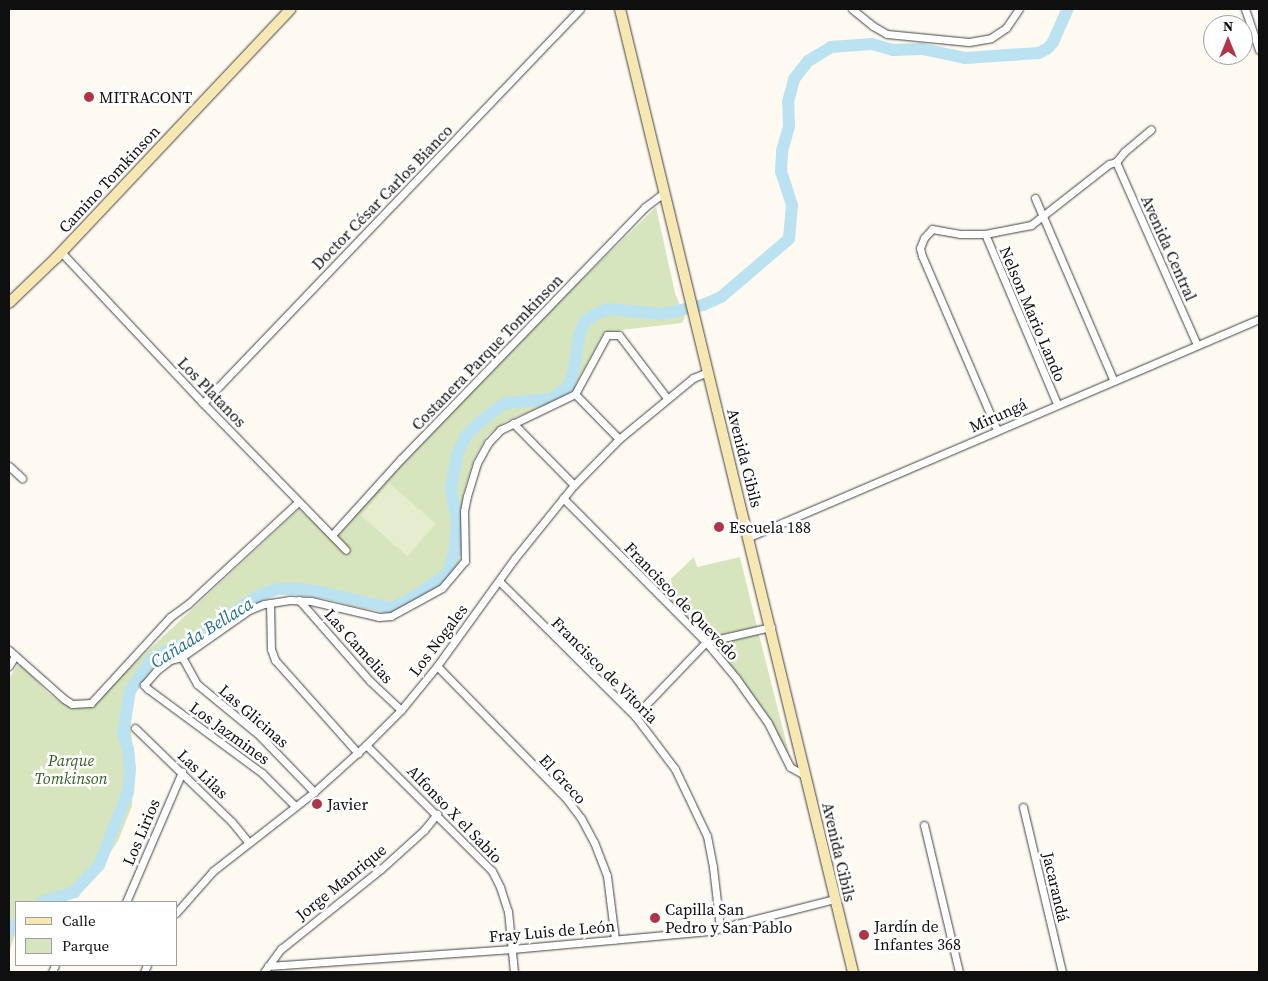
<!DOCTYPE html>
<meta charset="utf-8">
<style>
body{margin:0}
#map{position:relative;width:1268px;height:981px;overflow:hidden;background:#fefaf2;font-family:"Source Serif 4",serif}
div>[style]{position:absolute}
.green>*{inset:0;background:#d7e5be}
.pitch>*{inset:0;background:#e6edcf;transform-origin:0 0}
.river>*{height:12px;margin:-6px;padding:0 6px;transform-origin:6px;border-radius:6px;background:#bbe2f0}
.roads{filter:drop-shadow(0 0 1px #424242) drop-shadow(0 0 1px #424242)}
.street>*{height:7px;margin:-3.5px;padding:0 3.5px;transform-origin:3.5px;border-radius:3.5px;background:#fff}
.secondary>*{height:10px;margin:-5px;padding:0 5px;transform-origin:5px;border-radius:5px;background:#f7e8b3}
.dots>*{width:14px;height:14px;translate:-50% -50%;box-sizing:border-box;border:2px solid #fff;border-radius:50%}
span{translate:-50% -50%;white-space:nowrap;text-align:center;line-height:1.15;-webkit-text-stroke:5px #fff;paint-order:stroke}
.poi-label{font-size:16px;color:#0f0f0f}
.left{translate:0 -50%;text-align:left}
.street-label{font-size:16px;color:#0f0f0f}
.park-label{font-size:16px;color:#386025;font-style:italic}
.water-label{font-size:18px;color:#247094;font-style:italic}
.frame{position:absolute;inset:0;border:10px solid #0f0f0f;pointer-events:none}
.legend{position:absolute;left:15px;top:901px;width:162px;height:65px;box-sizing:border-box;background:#fff;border:1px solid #9f9f9f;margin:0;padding:6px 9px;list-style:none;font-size:15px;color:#0f0f0f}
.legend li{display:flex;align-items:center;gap:10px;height:25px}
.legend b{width:25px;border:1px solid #9f9f9f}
.north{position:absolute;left:1203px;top:15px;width:50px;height:50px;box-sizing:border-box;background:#fff;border:1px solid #9f9f9f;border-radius:50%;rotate:0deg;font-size:14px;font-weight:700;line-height:20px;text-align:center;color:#0f0f0f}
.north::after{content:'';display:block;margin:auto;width:18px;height:22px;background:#b13448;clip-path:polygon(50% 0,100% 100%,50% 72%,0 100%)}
</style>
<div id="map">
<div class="green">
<div style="clip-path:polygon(656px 207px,675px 293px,685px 317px,682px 323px,604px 332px,573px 389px,563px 397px,505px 422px,487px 436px,474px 459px,463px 494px,462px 549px,459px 564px,439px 588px,390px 613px,356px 607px,318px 596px,276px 593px,259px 599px,192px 647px,159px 661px,137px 687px,129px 711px,134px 760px,132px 806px,118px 841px,84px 890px,62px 902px,16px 902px,16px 932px,9px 952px,9px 678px,17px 666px,21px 664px,48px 693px,62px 703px,88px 707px,299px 509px,333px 541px,412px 450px,490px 370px)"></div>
<div style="clip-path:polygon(694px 557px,697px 567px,740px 557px,757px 627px,706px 638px,659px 590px)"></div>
<div style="clip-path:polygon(757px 634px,759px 635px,791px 761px,758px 703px,716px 648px,718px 644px)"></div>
</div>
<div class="pitch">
<div style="left:389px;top:483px;width:62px;height:43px;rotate:41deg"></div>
</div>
<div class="river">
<div style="left:42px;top:902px;width:34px;rotate:-17deg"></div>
<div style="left:74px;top:892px;width:37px;rotate:-47deg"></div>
<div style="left:99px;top:865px;width:79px;rotate:-68.3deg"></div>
<div style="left:128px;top:792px;width:22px;rotate:-85deg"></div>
<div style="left:130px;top:770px;width:21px;rotate:-95deg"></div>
<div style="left:128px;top:749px;width:16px;rotate:-108deg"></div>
<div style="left:123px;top:734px;width:44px;rotate:-80.8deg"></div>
<div style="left:130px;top:691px;width:37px;rotate:-56deg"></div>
<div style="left:151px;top:660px;width:12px;rotate:-35deg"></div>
<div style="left:161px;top:653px;width:40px;rotate:-20.2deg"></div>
<div style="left:199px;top:639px;width:58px;rotate:-37.3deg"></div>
<div style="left:245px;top:604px;width:17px;rotate:-31deg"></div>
<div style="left:260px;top:595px;width:18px;rotate:-19deg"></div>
<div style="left:277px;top:589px;width:21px"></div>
<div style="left:298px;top:589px;width:22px;rotate:8deg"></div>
<div style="left:320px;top:592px;width:74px;rotate:12.5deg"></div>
<div style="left:392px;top:608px;width:25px;rotate:-27deg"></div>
<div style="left:414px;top:597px;width:42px;rotate:-35.2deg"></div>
<div style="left:448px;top:573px;width:26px;rotate:-74deg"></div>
<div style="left:455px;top:548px;width:26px;rotate:-86deg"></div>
<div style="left:457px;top:522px;width:36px;rotate:-100deg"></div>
<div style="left:451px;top:487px;width:33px;rotate:-79deg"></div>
<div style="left:457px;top:455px;width:21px;rotate:-65deg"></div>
<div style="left:466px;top:436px;width:21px;rotate:-45deg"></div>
<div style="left:481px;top:421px;width:30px;rotate:-37deg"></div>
<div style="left:505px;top:403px;width:46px;rotate:-5deg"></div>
<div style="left:551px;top:399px;width:22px;rotate:-36deg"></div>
<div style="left:569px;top:386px;width:19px;rotate:-74deg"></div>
<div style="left:574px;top:368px;width:33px;rotate:-81deg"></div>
<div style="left:579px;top:335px;width:15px;rotate:-67deg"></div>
<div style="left:585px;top:321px;width:13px;rotate:-32deg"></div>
<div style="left:596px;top:314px;width:13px;rotate:-23deg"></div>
<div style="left:608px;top:309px;width:55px;rotate:5.2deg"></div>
<div style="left:663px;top:314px;width:41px;rotate:-12.7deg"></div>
<div style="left:703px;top:305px;width:20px;rotate:-24deg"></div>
<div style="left:721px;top:297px;width:89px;rotate:-40.5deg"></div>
<div style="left:789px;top:239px;width:34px;rotate:-85deg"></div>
<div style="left:792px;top:205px;width:35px;rotate:-108deg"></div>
<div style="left:781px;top:172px;width:21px;rotate:-87deg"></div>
<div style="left:782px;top:151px;width:26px;rotate:-74deg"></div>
<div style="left:789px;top:126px;width:24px;rotate:-92deg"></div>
<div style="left:788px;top:102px;width:24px;rotate:-75deg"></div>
<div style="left:794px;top:79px;width:23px;rotate:-52deg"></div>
<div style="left:808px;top:61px;width:27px;rotate:-31deg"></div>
<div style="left:831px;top:47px;width:41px;rotate:-4.2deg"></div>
<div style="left:872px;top:44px;width:22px;rotate:16deg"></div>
<div style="left:893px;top:50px;width:29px;rotate:-2deg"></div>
<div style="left:922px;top:49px;width:44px;rotate:11.8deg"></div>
<div style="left:965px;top:58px;width:74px;rotate:-3.9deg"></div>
<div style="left:1039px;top:53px;width:10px;rotate:-29deg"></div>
<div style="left:1048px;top:48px;width:8px;rotate:-50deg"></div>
<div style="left:1053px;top:42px;width:36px;rotate:-66deg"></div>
<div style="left:9px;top:931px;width:10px;rotate:-45deg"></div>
</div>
<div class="roads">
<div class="street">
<div style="left:852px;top:9px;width:27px;rotate:39deg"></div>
<div style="left:873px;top:26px;width:16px;rotate:30deg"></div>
<div style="left:887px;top:34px;width:82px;rotate:5.6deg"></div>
<div style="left:969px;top:42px;width:22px;rotate:-10deg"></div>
<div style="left:991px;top:38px;width:18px;rotate:-34deg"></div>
<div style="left:1006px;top:28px;width:23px;rotate:-56deg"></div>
<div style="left:1245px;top:9px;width:43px;rotate:71.1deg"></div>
<div style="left:1116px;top:162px;width:200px;rotate:66.1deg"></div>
<div style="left:1035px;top:198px;width:199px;rotate:66.7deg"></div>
<div style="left:985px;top:234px;width:185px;rotate:67deg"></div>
<div style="left:61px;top:252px;width:206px;rotate:46.8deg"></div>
<div style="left:202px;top:402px;width:206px;rotate:45.8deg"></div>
<div style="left:575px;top:394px;width:63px;rotate:45.6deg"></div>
<div style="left:203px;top:403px;width:545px;rotate:-46.26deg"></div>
<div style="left:513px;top:423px;width:87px;rotate:45.5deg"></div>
<div style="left:997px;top:430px;width:189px;rotate:-113.3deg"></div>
<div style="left:922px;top:256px;width:8px;rotate:-104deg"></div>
<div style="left:920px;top:248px;width:11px;rotate:-68deg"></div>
<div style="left:924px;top:238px;width:12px;rotate:-48deg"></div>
<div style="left:932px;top:229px;width:28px;rotate:10deg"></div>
<div style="left:960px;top:234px;width:25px"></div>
<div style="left:985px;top:234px;width:47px;rotate:-11.1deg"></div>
<div style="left:1031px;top:225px;width:99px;rotate:-38deg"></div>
<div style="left:1109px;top:164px;width:7px;rotate:-16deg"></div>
<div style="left:1116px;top:162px;width:13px;rotate:-51deg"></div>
<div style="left:1124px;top:152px;width:35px;rotate:-40deg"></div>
<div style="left:9px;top:466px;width:18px;rotate:43deg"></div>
<div style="left:563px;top:498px;width:203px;rotate:45.2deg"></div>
<div style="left:706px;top:642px;width:47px;rotate:50.2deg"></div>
<div style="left:736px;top:678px;width:55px;rotate:54.6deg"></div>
<div style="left:768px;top:723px;width:49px;rotate:63.4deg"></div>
<div style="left:790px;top:767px;width:18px;rotate:29deg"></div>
<div style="left:332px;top:535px;width:103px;rotate:-47.8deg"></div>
<div style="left:401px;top:459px;width:351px;rotate:-45.9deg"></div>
<div style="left:645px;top:207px;width:25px;rotate:-37deg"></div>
<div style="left:749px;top:537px;width:555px;rotate:-23.14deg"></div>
<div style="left:499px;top:581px;width:192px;rotate:44.8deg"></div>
<div style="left:635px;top:716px;width:66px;rotate:53deg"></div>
<div style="left:675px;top:769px;width:74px;rotate:64.5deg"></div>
<div style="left:707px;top:836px;width:32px;rotate:79deg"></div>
<div style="left:713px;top:867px;width:61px;rotate:83.5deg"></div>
<div style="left:299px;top:600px;width:108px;rotate:48.8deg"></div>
<div style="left:370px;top:681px;width:42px;rotate:43.1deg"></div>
<div style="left:270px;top:603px;width:46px;rotate:88.8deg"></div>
<div style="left:271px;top:649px;width:12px;rotate:70deg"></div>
<div style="left:275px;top:660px;width:125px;rotate:48.3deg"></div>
<div style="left:9px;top:650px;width:74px;rotate:41.7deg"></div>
<div style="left:64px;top:699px;width:9px;rotate:32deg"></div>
<div style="left:72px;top:704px;width:19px;rotate:-3deg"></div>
<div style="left:91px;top:703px;width:117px;rotate:-47.4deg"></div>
<div style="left:170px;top:617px;width:22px;rotate:-36deg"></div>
<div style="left:188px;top:604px;width:150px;rotate:-42.8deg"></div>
<div style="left:182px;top:657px;width:31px;rotate:61deg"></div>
<div style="left:197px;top:684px;width:82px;rotate:39.5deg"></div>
<div style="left:260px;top:736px;width:78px;rotate:46deg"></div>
<div style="left:9px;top:666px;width:12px;rotate:-59deg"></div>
<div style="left:437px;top:666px;width:183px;rotate:45.7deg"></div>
<div style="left:565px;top:797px;width:26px;rotate:53deg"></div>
<div style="left:581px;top:818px;width:27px;rotate:62deg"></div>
<div style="left:594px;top:842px;width:36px;rotate:69deg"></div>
<div style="left:607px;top:876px;width:64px;rotate:82.8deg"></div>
<div style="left:635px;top:716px;width:103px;rotate:-46.2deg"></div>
<div style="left:706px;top:642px;width:67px;rotate:-13deg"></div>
<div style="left:135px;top:728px;width:135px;rotate:44.1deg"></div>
<div style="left:232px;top:822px;width:26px;rotate:51deg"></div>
<div style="left:366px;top:745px;width:178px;rotate:45deg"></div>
<div style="left:492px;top:871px;width:18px;rotate:63deg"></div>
<div style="left:500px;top:887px;width:25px;rotate:72deg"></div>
<div style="left:508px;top:911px;width:61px;rotate:84.4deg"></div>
<div style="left:295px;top:806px;width:47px;rotate:-135deg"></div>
<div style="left:262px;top:773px;width:142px;rotate:-143.6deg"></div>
<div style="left:148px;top:689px;width:6px;rotate:-135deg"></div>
<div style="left:144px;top:685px;width:18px;rotate:-49deg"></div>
<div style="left:156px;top:671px;width:18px;rotate:-38deg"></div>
<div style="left:170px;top:660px;width:12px;rotate:-14deg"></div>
<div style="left:182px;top:657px;width:82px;rotate:-35deg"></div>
<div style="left:249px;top:610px;width:16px;rotate:-22deg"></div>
<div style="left:264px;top:604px;width:26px;rotate:-9deg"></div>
<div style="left:290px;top:600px;width:21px;rotate:3deg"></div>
<div style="left:311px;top:601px;width:70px;rotate:13.2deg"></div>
<div style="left:379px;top:617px;width:12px;rotate:-5deg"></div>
<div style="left:391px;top:616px;width:58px;rotate:-28.8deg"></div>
<div style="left:442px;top:588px;width:35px;rotate:-50deg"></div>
<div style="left:465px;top:561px;width:50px;rotate:-91.1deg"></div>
<div style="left:464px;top:511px;width:15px;rotate:-79deg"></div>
<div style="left:467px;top:496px;width:34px;rotate:-73deg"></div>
<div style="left:477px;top:463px;width:23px;rotate:-61deg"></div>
<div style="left:488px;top:443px;width:18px;rotate:-47deg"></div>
<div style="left:500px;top:430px;width:83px;rotate:-25.6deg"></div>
<div style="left:575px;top:394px;width:67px;rotate:-61.5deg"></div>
<div style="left:607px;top:335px;width:12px"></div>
<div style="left:619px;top:335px;width:79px;rotate:52.7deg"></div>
<div style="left:1023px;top:807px;width:170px;rotate:76.7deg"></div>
<div style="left:924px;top:825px;width:151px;rotate:76.6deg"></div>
<div style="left:126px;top:902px;width:142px;rotate:-66.7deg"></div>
<div style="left:176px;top:913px;width:56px;rotate:-48.6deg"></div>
<div style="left:213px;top:871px;width:128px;rotate:-38deg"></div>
<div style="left:314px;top:792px;width:70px;rotate:-42.1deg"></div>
<div style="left:366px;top:745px;width:49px;rotate:-45deg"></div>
<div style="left:401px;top:710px;width:57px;rotate:-50.7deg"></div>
<div style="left:437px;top:666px;width:133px;rotate:-54.2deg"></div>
<div style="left:515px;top:558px;width:94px;rotate:-51.1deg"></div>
<div style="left:574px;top:485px;width:64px;rotate:-45.6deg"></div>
<div style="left:619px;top:439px;width:96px;rotate:-39.5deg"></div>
<div style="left:693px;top:378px;width:16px;rotate:-22deg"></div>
<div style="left:268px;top:966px;width:245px;rotate:-4deg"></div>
<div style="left:512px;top:949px;width:198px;rotate:-5.2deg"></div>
<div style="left:709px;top:931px;width:130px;rotate:-14.3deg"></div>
<div style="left:52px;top:972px;width:8px;rotate:-67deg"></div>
<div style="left:144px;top:972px;width:8px;rotate:-67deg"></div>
<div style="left:264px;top:972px;width:29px;rotate:-54deg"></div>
<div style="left:281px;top:949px;width:128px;rotate:-38.7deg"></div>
<div style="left:381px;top:869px;width:58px;rotate:-42.2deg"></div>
<div style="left:424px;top:830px;width:21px;rotate:-51deg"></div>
</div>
<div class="secondary">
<div style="left:620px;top:9px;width:991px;rotate:76.4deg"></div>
<div style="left:9px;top:303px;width:65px;rotate:-43.8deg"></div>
<div style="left:56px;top:258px;width:342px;rotate:-46.7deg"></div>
</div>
</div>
<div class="dots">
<div style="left:89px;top:97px;background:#b13448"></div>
<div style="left:719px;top:527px;background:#b13448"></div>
<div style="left:317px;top:804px;background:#b13448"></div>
<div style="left:655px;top:918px;background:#b13448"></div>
<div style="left:864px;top:935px;background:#b13448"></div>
</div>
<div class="poi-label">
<span class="left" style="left:99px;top:97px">MITRACONT</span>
<span class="left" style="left:729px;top:527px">Escuela 188</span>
<span class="left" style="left:327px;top:804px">Javier</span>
<span class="left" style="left:665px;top:918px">Capilla San<br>Pedro y San Pablo</span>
<span class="left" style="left:874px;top:935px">Jardín de<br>Infantes 368</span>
</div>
<div class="street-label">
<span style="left:109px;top:179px;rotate:-47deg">Camino Tomkinson</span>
<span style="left:382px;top:197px;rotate:-46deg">Doctor César Carlos Bianco</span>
<span style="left:1169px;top:248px;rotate:66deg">Avenida Central</span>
<span style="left:1033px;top:314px;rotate:67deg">Nelson Mario Lando</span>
<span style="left:487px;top:352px;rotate:-46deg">Costanera Parque Tomkinson</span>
<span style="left:212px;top:392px;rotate:46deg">Los Platanos</span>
<span style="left:998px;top:415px;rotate:-24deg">Mirungá</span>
<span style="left:745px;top:458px;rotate:76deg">Avenida Cibils</span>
<span style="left:682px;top:601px;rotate:46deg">Francisco de Quevedo</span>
<span style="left:438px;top:640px;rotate:-53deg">Los Nogales</span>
<span style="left:359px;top:646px;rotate:48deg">Las Camelias</span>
<span style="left:605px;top:670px;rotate:45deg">Francisco de Vitoria</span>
<span style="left:254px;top:716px;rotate:41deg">Las Glicinas</span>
<span style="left:230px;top:733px;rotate:36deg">Los Jazmines</span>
<span style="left:203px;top:774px;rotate:44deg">Las Lilas</span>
<span style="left:563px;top:779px;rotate:47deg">El Greco</span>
<span style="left:455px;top:814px;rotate:46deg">Alfonso X el Sabio</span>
<span style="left:141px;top:832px;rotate:-67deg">Los Lirios</span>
<span style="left:839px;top:852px;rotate:77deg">Avenida Cibils</span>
<span style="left:341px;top:882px;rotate:-39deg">Jorge Manrique</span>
<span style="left:1056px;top:887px;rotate:77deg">Jacarandá</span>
<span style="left:552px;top:931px;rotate:-5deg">Fray Luis de León</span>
</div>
<div class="park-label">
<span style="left:71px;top:769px">Parque<br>Tomkinson</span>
</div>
<div class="water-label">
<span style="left:202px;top:633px;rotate:-32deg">Cañada Bellaca</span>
</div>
<div class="frame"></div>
<ul class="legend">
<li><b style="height:6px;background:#f7e8b3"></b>Calle</li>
<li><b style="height:14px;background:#d7e5be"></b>Parque</li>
</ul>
<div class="north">N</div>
</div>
